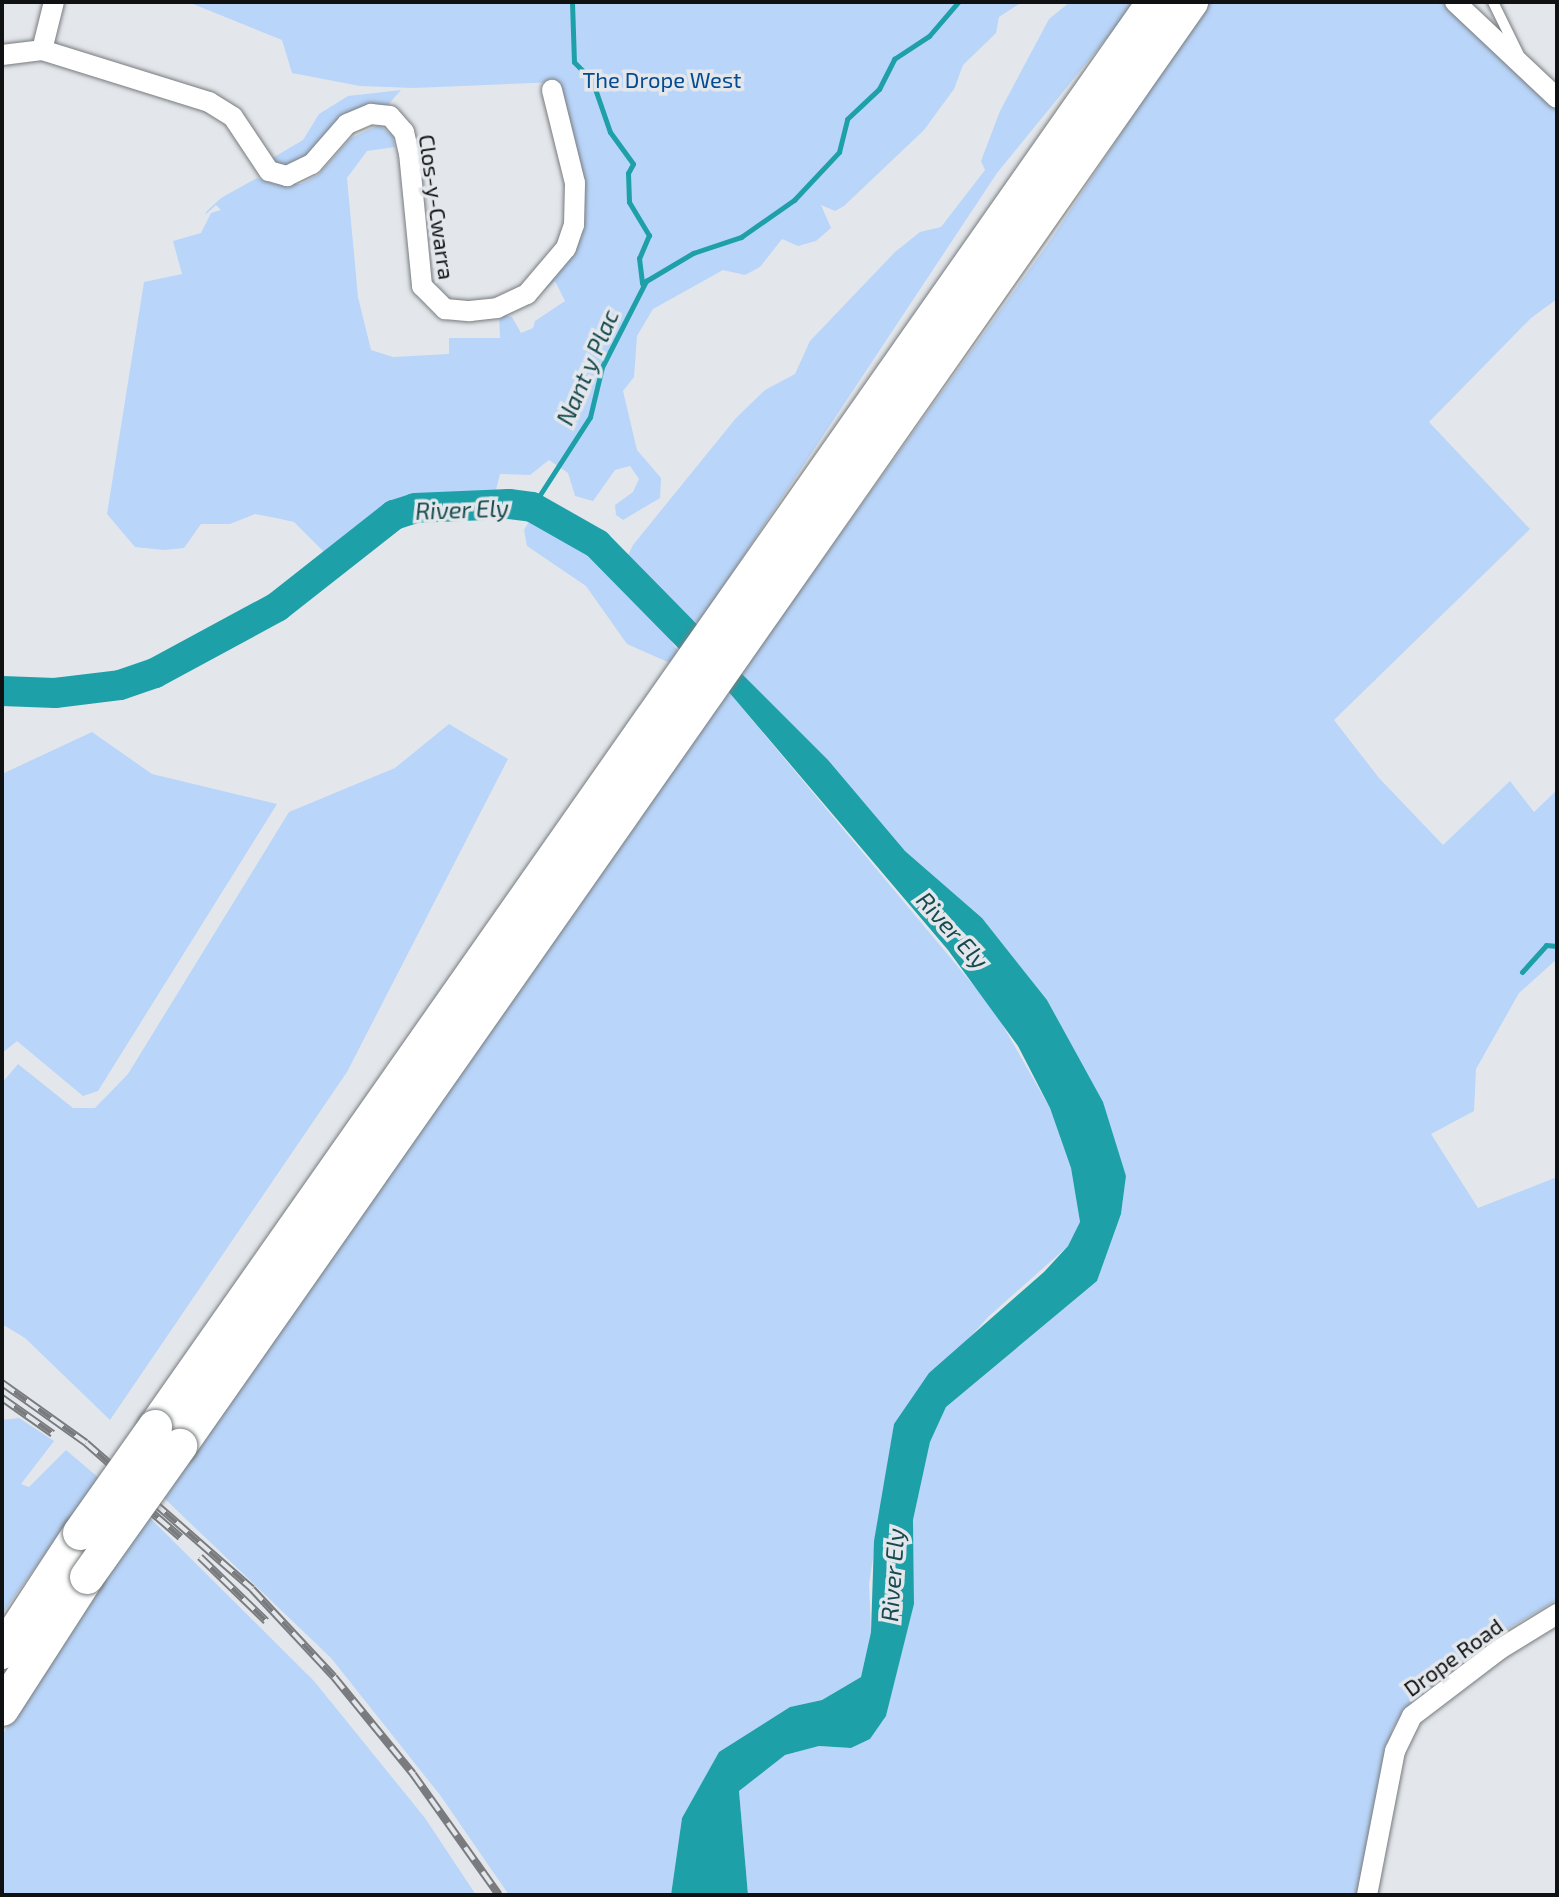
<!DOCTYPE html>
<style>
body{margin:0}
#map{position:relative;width:1559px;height:1897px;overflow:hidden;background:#e3e7eb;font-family:"Exo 2",sans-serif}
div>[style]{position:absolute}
.green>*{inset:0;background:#b9d5f9}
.water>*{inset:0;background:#1ea0a9}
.stream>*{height:5px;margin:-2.5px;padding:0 2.5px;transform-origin:2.5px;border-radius:2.5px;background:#1ea0a9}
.river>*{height:30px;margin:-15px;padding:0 15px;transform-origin:15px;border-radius:15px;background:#1ea0a9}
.roads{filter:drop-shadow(0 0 2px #777b7e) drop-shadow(0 0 2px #777b7e)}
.service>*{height:10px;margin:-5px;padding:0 5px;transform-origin:5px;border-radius:5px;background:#fff}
.minor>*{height:20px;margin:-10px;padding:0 10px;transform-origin:10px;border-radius:10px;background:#fff}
.trunk>*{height:34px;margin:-17px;padding:0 17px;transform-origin:17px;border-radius:17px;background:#fff}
.rail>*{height:8px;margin-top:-4px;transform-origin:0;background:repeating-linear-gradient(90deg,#e3e7eb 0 15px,#797b7e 0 30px);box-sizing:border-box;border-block:2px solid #797b7e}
.bridges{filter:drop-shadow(0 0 2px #777b7e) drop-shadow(0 0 2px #777b7e)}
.trunk-bridge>*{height:34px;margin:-17px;padding:0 17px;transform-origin:17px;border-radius:17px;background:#fff}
span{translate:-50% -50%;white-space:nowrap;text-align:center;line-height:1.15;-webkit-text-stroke:7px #e3e7eb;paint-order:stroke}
.park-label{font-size:22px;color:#034c93}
.street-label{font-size:22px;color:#101112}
.water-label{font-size:24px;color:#15494d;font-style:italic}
.frame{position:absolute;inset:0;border:4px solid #101112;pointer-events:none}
</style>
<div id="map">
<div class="green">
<div style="clip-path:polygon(188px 2px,1022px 2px,999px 17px,996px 33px,963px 65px,954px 89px,924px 130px,844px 206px,835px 211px,821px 205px,831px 228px,816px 241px,798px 246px,782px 239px,760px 267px,745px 275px,723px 270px,653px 309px,637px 336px,634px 377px,623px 391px,637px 450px,661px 478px,660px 498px,623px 520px,616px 515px,615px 505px,633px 492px,639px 479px,630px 466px,615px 470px,593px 501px,575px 496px,568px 473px,549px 460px,530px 475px,500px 474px,496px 490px,403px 500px,404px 505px,331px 559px,294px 522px,276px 518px,255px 514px,230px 524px,201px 524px,184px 548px,164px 550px,135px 547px,107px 514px,144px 282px,182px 274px,173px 241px,201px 233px,211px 213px,221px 210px,216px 205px,205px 215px,207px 211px,221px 198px,257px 178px,274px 184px,301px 184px,318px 175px,351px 138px,379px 125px,392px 135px,395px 147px,367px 151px,347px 178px,358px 297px,371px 350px,393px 357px,449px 354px,449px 338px,500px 338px,499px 314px,512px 317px,521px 333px,533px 328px,535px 321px,565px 301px,555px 281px,529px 304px,573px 249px,571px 140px,558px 82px,414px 88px,360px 86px,292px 73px,282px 40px)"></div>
<div style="clip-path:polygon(1070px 2px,1136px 2px,997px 173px,699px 623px,667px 609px,632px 569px,627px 557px,633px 545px,736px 418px,765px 390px,795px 374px,810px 341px,895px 252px,920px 232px,941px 227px,985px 170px,981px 161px,1000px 111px,1049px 19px)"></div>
<div style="clip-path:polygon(1208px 2px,1442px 2px,1557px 109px,1557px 299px,1531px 318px,1429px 422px,1530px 529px,1334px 720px,1379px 778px,1443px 845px,1510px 781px,1534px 812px,1557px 790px,1557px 959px,1519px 993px,1476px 1069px,1474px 1111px,1431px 1134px,1478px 1208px,1557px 1177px,1557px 1600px,1492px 1638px,1405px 1709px,1393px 1728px,1382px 1766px,1358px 1895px,748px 1895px,739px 1791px,761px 1769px,785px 1755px,819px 1746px,851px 1748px,870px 1739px,886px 1716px,914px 1604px,913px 1520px,930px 1442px,946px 1407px,1097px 1281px,1121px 1214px,1126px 1176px,1102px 1102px,1047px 1000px,982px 918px,905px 851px,741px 673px,1050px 241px)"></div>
<div style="clip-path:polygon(401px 90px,387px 106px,341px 118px,306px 159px,285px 166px,269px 160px,303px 140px,319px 114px,348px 96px)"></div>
<div style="clip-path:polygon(530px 520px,544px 520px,562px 534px,656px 616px,678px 652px,670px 663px,627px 644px,586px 586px,527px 546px,524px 530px)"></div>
<div style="clip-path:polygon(728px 691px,994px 1010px,1050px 1108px,1071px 1168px,1080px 1223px,1068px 1246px,988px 1317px,894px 1424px,869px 1584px,871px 1632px,861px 1677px,822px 1700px,790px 1707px,719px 1752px,682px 1818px,671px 1895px,509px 1895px,440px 1795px,331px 1658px,163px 1497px)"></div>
<div style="clip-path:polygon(449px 724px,508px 759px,347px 1072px,110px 1420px,25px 1338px,2px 1324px,2px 1083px,18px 1064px,73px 1108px,95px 1108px,128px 1074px,289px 812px,395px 768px)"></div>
<div style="clip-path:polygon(92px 732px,152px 774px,277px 804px,98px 1091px,83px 1096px,17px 1041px,2px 1053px,2px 774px)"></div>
<div style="clip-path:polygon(19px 1418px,54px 1441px,21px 1484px,29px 1487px,66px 1450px,99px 1478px,2px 1614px,2px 1420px)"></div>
<div style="clip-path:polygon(149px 1517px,314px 1681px,425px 1818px,476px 1895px,2px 1895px,2px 1736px,45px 1661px)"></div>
</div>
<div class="water">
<div style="clip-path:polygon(741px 673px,828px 760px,905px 851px,982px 918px,1047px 1000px,1103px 1102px,1126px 1176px,1121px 1214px,1097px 1281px,946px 1407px,930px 1442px,913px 1520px,914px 1604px,886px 1716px,870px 1739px,851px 1748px,819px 1746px,785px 1755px,739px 1791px,748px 1895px,671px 1895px,682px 1818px,719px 1752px,790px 1707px,822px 1700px,861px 1677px,871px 1632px,874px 1541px,894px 1424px,929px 1373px,1044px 1272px,1068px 1246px,1080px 1222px,1071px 1168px,1050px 1108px,1018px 1046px,948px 950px,728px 691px)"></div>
</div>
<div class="stream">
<div style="left:572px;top:2px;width:60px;rotate:88.1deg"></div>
<div style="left:574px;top:62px;width:25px;rotate:45deg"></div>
<div style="left:592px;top:80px;width:55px;rotate:70.9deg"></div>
<div style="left:610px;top:132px;width:39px;rotate:54deg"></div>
<div style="left:633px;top:164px;width:10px;rotate:119deg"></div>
<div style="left:628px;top:173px;width:29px;rotate:88deg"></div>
<div style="left:629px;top:202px;width:39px;rotate:59deg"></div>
<div style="left:649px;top:235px;width:25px;rotate:113deg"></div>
<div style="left:639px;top:258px;width:26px;rotate:83deg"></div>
<div style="left:532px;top:507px;width:107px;rotate:-57.2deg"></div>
<div style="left:590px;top:417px;width:51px;rotate:-76.5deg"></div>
<div style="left:602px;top:367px;width:97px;rotate:-62.9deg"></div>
<div style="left:646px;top:281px;width:55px;rotate:-30.8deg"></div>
<div style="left:693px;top:253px;width:51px;rotate:-18.4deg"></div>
<div style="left:741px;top:237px;width:65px;rotate:-34.9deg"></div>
<div style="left:794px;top:200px;width:66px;rotate:-46.8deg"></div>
<div style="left:839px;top:152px;width:34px;rotate:-76deg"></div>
<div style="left:847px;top:119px;width:44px;rotate:-43.2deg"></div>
<div style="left:879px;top:89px;width:34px;rotate:-63deg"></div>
<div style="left:894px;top:59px;width:42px;rotate:-33.3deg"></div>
<div style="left:929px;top:36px;width:45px;rotate:-49.5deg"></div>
<div style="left:1522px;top:972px;width:36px;rotate:-48deg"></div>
<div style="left:1546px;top:945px;width:11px;rotate:5deg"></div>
</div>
<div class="river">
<div style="left:2px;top:691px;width:53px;rotate:2.2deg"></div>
<div style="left:55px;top:693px;width:65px;rotate:-7deg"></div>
<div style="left:120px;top:685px;width:37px;rotate:-19deg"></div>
<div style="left:155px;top:673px;width:139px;rotate:-28.4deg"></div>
<div style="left:277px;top:607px;width:149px;rotate:-38.2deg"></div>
<div style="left:394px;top:515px;width:22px;rotate:-18deg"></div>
<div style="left:415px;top:508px;width:94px;rotate:-2.4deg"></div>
<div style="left:509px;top:504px;width:23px;rotate:7deg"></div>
<div style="left:532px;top:507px;width:75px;rotate:29.6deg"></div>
<div style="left:597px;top:544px;width:168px;rotate:45.5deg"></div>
</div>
<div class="roads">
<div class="service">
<div style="left:1493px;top:2px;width:61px;rotate:63.9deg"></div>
</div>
<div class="minor">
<div style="left:1455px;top:2px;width:140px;rotate:43.3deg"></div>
<div style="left:42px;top:50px;width:49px;rotate:-76deg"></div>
<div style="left:2px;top:55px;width:40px;rotate:-7.1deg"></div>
<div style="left:42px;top:50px;width:175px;rotate:17.3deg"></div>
<div style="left:209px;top:102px;width:28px;rotate:32deg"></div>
<div style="left:233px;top:117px;width:65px;rotate:56.3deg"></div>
<div style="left:269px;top:171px;width:19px;rotate:16deg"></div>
<div style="left:287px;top:176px;width:28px;rotate:-26deg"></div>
<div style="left:312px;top:164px;width:53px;rotate:-48.8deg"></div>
<div style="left:347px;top:124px;width:26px;rotate:-23deg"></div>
<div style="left:371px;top:114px;width:19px;rotate:6deg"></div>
<div style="left:390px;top:116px;width:21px;rotate:49deg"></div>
<div style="left:404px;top:132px;width:22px;rotate:77deg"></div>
<div style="left:409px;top:153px;width:134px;rotate:84.4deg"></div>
<div style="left:422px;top:286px;width:33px;rotate:45deg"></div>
<div style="left:445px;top:309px;width:25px;rotate:5deg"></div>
<div style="left:470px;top:311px;width:27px;rotate:-6deg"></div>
<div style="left:497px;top:308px;width:33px;rotate:-25deg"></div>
<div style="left:527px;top:294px;width:60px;rotate:-49.7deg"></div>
<div style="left:566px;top:248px;width:24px;rotate:-71deg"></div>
<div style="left:574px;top:225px;width:42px;rotate:-88.6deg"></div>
<div style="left:575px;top:183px;width:96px;rotate:-103.9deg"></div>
<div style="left:1367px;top:1895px;width:147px;rotate:-79deg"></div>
<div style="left:1395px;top:1751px;width:39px;rotate:-64deg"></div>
<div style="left:1412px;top:1716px;width:111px;rotate:-37.3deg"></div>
<div style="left:1500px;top:1649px;width:67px;rotate:-31.6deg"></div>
</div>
<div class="trunk">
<div style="left:155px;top:1427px;width:1740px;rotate:-54.97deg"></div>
<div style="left:180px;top:1446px;width:1763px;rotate:-55deg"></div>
<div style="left:2px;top:1652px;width:142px;rotate:-56.8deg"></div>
<div style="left:2px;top:1709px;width:157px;rotate:-57.2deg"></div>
</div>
</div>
<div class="rail">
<div style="left:2px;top:1383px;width:103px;rotate:35.5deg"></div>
<div style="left:86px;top:1443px;width:221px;rotate:41.3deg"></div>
<div style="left:252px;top:1589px;width:120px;rotate:47deg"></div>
<div style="left:334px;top:1677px;width:125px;rotate:50.8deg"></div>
<div style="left:413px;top:1774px;width:148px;rotate:54.6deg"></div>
<div style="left:2px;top:1398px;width:62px;rotate:35.2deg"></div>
<div style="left:135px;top:1498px;width:60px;rotate:40.9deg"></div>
<div style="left:200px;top:1557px;width:92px;rotate:44.1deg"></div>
</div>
<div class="bridges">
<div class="trunk-bridge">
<div style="left:80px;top:1533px;width:130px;rotate:-54.7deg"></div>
<div style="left:87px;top:1577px;width:161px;rotate:-54.6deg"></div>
</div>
</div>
<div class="park-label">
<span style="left:662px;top:80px">The Drope West</span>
</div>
<div class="street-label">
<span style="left:437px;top:207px;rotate:82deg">Clos-y-Cwarra</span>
<span style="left:1453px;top:1657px;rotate:-36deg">Drope Road</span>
</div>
<div class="water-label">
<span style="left:587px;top:367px;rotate:-67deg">Nant y Plac</span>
<span style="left:462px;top:509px;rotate:-2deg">River Ely</span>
<span style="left:953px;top:930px;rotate:48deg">River Ely</span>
<span style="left:892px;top:1575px;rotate:-86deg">River Ely</span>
</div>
<div class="frame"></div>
</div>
